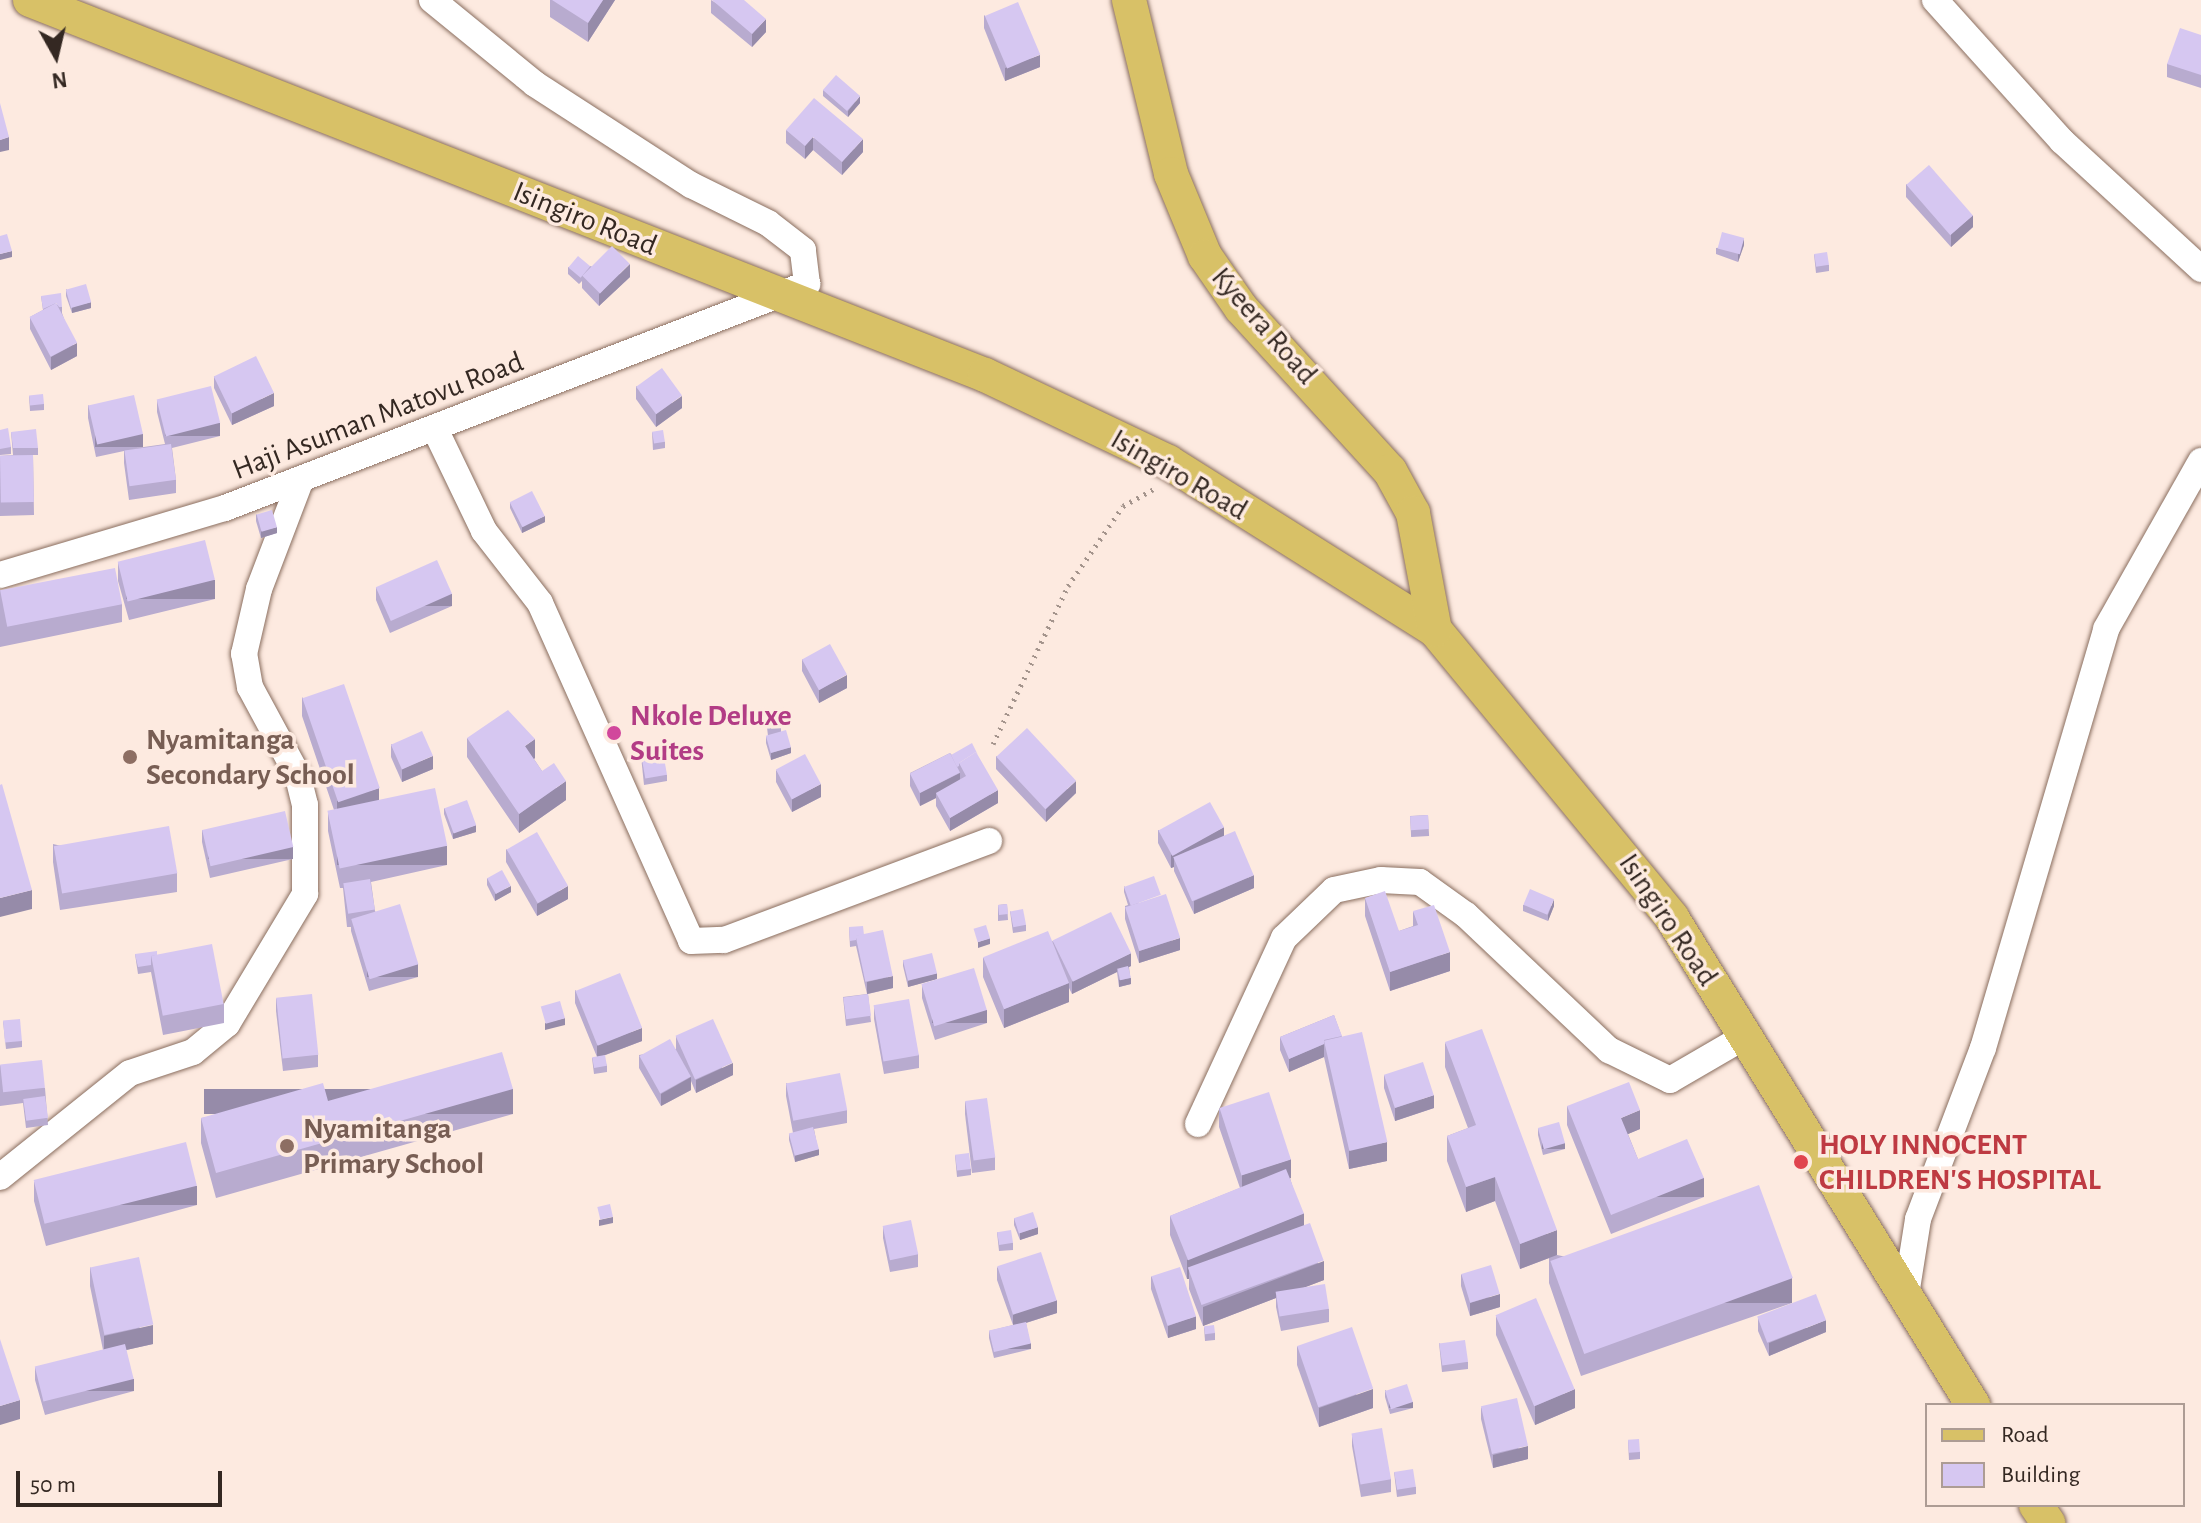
<!DOCTYPE html>
<style>
body{margin:0}
#map{position:relative;width:2201px;height:1523px;overflow:hidden;background:#fdeae0;font-family:"Alegreya Sans",sans-serif}
div>[style]{position:absolute}
.path>*{height:5px;margin-top:-2.5px;transform-origin:0;background:repeating-linear-gradient(90deg,#a4948c 0 2px,transparent 0 8px)}
.roads{filter:drop-shadow(0 0 2px #8a6e5f) drop-shadow(0 0 2px #8a6e5f)}
.minor>*{height:26px;margin:-13px;padding:0 13px;transform-origin:13px;border-radius:13px;background:#fff}
.major>*{height:34px;margin:-17px;padding:0 17px;transform-origin:17px;border-radius:17px;background:#d8c167}
.wall>*{inset:0;background:#b8abcf;transform-origin:0 0}
.shaded-wall>*{inset:0;background:#968ba9;transform-origin:0 0}
.building>*{inset:0;background:#d6c7f1;transform-origin:0 0}
.dots>*{width:22px;height:22px;translate:-50% -50%;box-sizing:border-box;border:4px solid #fdeae0;border-radius:50%}
span{translate:-50% -50%;white-space:nowrap;text-align:center;line-height:1.15;-webkit-text-stroke:7px #fdeae0;paint-order:stroke}
.street-label{font-size:30px;color:#342822}
.hotel-label{font-size:30px;color:#b23c85;font-weight:700}
.left{translate:0 -50%;text-align:left}
.education-label{font-size:30px;color:#785e54;font-weight:700}
.health-label{font-size:30px;color:#be3a42;font-weight:700}
.legend{position:absolute;left:1925px;top:1403px;width:260px;height:104px;box-sizing:border-box;background:#fdeae0;border:2px solid #ad9c94;margin:0;padding:10px 14px;list-style:none;font-size:24px;color:#342822}
.legend li{display:flex;align-items:center;gap:16px;height:40px}
.legend b{width:40px;border:2px solid #ad9c94}
.north{position:absolute;left:16px;top:16px;width:80px;height:80px;-webkit-text-stroke:6px #fdeae0;paint-order:stroke;rotate:172deg;font-size:22px;font-weight:700;line-height:32px;text-align:center;color:#342822}
.north::after{content:'';display:block;margin:auto;width:28px;height:36px;background:#342822;clip-path:polygon(50% 0,100% 100%,50% 72%,0 100%)}
.scale{position:absolute;left:16px;top:1471px;width:206px;height:36px;box-sizing:border-box;border:4px solid #342822;border-top:0;padding-left:10px;font-size:24px;line-height:28px;white-space:nowrap;color:#342822;-webkit-text-stroke:6px #fdeae0;paint-order:stroke}
</style>
<div id="map">
<div class="path">
<div style="left:993px;top:744px;width:175px;rotate:-64.6deg"></div>
<div style="left:1068px;top:586px;width:97px;rotate:-55.5deg"></div>
<div style="left:1123px;top:506px;width:37px;rotate:-29deg"></div>
</div>
<div class="roads">
<div class="minor">
<div style="left:1935px;top:0;width:190px;rotate:48deg"></div>
<div style="left:2062px;top:141px;width:189px;rotate:42.6deg"></div>
<div style="left:435px;top:429px;width:113px;rotate:64.3deg"></div>
<div style="left:484px;top:531px;width:91px;rotate:52.1deg"></div>
<div style="left:540px;top:603px;width:370px;rotate:65.9deg"></div>
<div style="left:691px;top:941px;width:33px;rotate:-2deg"></div>
<div style="left:724px;top:940px;width:283px;rotate:-20.5deg"></div>
<div style="left:0;top:575px;width:235px;rotate:-16.6deg"></div>
<div style="left:225px;top:508px;width:624px;rotate:-21.05deg"></div>
<div style="left:807px;top:284px;width:34px;rotate:-97deg"></div>
<div style="left:803px;top:250px;width:44px;rotate:-142.4deg"></div>
<div style="left:768px;top:223px;width:86px;rotate:-153.7deg"></div>
<div style="left:691px;top:185px;width:186px;rotate:-147.1deg"></div>
<div style="left:535px;top:84px;width:133px;rotate:-140.8deg"></div>
<div style="left:1198px;top:1124px;width:205px;rotate:-65.2deg"></div>
<div style="left:1284px;top:938px;width:69px;rotate:-43.8deg"></div>
<div style="left:1334px;top:890px;width:48px;rotate:-12deg"></div>
<div style="left:1381px;top:880px;width:39px;rotate:3deg"></div>
<div style="left:1420px;top:882px;width:57px;rotate:35.7deg"></div>
<div style="left:1466px;top:915px;width:197px;rotate:43.4deg"></div>
<div style="left:1609px;top:1050px;width:68px;rotate:26.2deg"></div>
<div style="left:1670px;top:1080px;width:88px;rotate:-30.1deg"></div>
<div style="left:0;top:1177px;width:166px;rotate:-38.7deg"></div>
<div style="left:130px;top:1073px;width:66px;rotate:-18.4deg"></div>
<div style="left:193px;top:1052px;width:44px;rotate:-39.5deg"></div>
<div style="left:227px;top:1024px;width:152px;rotate:-59deg"></div>
<div style="left:305px;top:894px;width:89px;rotate:-90deg"></div>
<div style="left:305px;top:805px;width:32px;rotate:-104deg"></div>
<div style="left:297px;top:774px;width:99px;rotate:-118.4deg"></div>
<div style="left:250px;top:687px;width:34px;rotate:-100deg"></div>
<div style="left:244px;top:654px;width:67px;rotate:-77deg"></div>
<div style="left:259px;top:589px;width:118px;rotate:-69.1deg"></div>
<div style="left:1906px;top:1295px;width:77px;rotate:-81deg"></div>
<div style="left:1918px;top:1219px;width:183px;rotate:-69.2deg"></div>
<div style="left:1983px;top:1048px;width:437px;rotate:-73.6deg"></div>
<div style="left:2106px;top:629px;width:193px;rotate:-60.5deg"></div>
</div>
<div class="major">
<div style="left:30px;top:0;width:1026px;rotate:21.44deg"></div>
<div style="left:985px;top:375px;width:203px;rotate:25.4deg"></div>
<div style="left:1168px;top:462px;width:315px;rotate:32.2deg"></div>
<div style="left:1435px;top:630px;width:373px;rotate:50.5deg"></div>
<div style="left:1672px;top:918px;width:573px;rotate:58.28deg"></div>
<div style="left:1129px;top:0;width:179px;rotate:76.4deg"></div>
<div style="left:1171px;top:174px;width:89px;rotate:67.5deg"></div>
<div style="left:1205px;top:256px;width:63px;rotate:55.3deg"></div>
<div style="left:1241px;top:308px;width:221px;rotate:47.6deg"></div>
<div style="left:1390px;top:471px;width:48px;rotate:61.3deg"></div>
<div style="left:1413px;top:513px;width:119px;rotate:79.4deg"></div>
<div style="left:2036px;top:1505px;width:22px;rotate:56deg"></div>
</div>
</div>
<div class="wall">
<div style="clip-path:polygon(550px 0,615px 0,588px 42px,550px 17px)"></div>
<div style="clip-path:polygon(711px 0,766px 32px,752px 47px,711px 13px)"></div>
<div style="clip-path:polygon(984px 15px,1040px 67px,1005px 81px,984px 28px)"></div>
<div style="clip-path:polygon(2201px 35px,2201px 88px,2167px 77px,2167px 64px)"></div>
<div style="clip-path:polygon(823px 90px,860px 103px,848px 117px,823px 96px)"></div>
<div style="clip-path:polygon(786px 130px,863px 152px,842px 175px,813px 150px,805px 159px,786px 143px)"></div>
<div style="clip-path:polygon(1906px 184px,1973px 227px,1951px 247px,1906px 197px)"></div>
<div style="clip-path:polygon(1744px 245px,1738px 262px,1716px 254px,1716px 248px)"></div>
<div style="clip-path:polygon(1814px 254px,1829px 265px,1829px 271px,1816px 273px)"></div>
<div style="clip-path:polygon(590px 266px,630px 277px,599px 306px,582px 288px,582px 281px,579px 284px,568px 274px,568px 267px)"></div>
<div style="clip-path:polygon(66px 289px,91px 308px,72px 313px,66px 296px)"></div>
<div style="clip-path:polygon(41px 296px,62px 307px,62px 313px,77px 356px,51px 370px,30px 329px,30px 317px,43px 310px)"></div>
<div style="clip-path:polygon(214px 376px,274px 406px,232px 425px,214px 388px)"></div>
<div style="clip-path:polygon(636px 386px,682px 408px,656px 427px,636px 399px)"></div>
<div style="clip-path:polygon(29px 396px,44px 404px,44px 410px,30px 411px)"></div>
<div style="clip-path:polygon(157px 400px,220px 436px,172px 448px,176px 480px,176px 493px,129px 500px,124px 463px,124px 451px,96px 457px,88px 418px,88px 405px,143px 447px,130px 449px,165px 444px,157px 412px)"></div>
<div style="clip-path:polygon(0 430px,11px 447px,11px 454px,0 455px)"></div>
<div style="clip-path:polygon(11px 432px,38px 448px,38px 455px,33px 455px,34px 515px,0 516px,0 456px,13px 455px)"></div>
<div style="clip-path:polygon(652px 432px,665px 442px,665px 448px,653px 450px)"></div>
<div style="clip-path:polygon(510px 502px,545px 522px,522px 533px,510px 508px)"></div>
<div style="clip-path:polygon(256px 514px,277px 533px,261px 538px,256px 521px)"></div>
<div style="clip-path:polygon(118px 562px,215px 599px,129px 620px,118px 581px)"></div>
<div style="clip-path:polygon(376px 587px,452px 606px,390px 633px,376px 600px)"></div>
<div style="clip-path:polygon(0 590px,122px 604px,122px 622px,0 647px)"></div>
<div style="clip-path:polygon(802px 659px,847px 688px,819px 703px,802px 671px)"></div>
<div style="clip-path:polygon(302px 697px,379px 801px,447px 865px,371px 882px,375px 911px,418px 977px,369px 991px,351px 931px,351px 927px,347px 927px,343px 888px,340px 888px,328px 831px,328px 812px,334px 810px,302px 716px)"></div>
<div style="clip-path:polygon(765px 710px,781px 727px,781px 732px,791px 753px,771px 760px,766px 743px,766px 737px,768px 736px)"></div>
<div style="clip-path:polygon(467px 738px,535px 758px,534px 759px,542px 771px,566px 800px,519px 833px,467px 757px)"></div>
<div style="clip-path:polygon(391px 744px,433px 769px,402px 782px,391px 757px)"></div>
<div style="clip-path:polygon(950px 753px,998px 803px,950px 831px,936px 806px,936px 798px,920px 806px,910px 786px,910px 773px)"></div>
<div style="clip-path:polygon(641px 756px,667px 775px,667px 781px,644px 785px)"></div>
<div style="clip-path:polygon(996px 756px,1076px 793px,1046px 822px,996px 769px)"></div>
<div style="clip-path:polygon(776px 770px,821px 797px,792px 812px,776px 782px)"></div>
<div style="clip-path:polygon(444px 808px,476px 832px,453px 839px,444px 814px)"></div>
<div style="left:1428px;top:815px;width:21px;height:18px;rotate:87deg"></div>
<div style="clip-path:polygon(202px 830px,293px 859px,210px 878px,202px 842px)"></div>
<div style="clip-path:polygon(1158px 830px,1224px 836px,1254px 888px,1194px 914px,1174px 871px,1174px 867px,1171px 868px,1158px 843px)"></div>
<div style="clip-path:polygon(53px 844px,177px 873px,177px 892px,60px 910px,53px 862px)"></div>
<div style="clip-path:polygon(506px 849px,568px 899px,537px 916px,506px 862px)"></div>
<div style="clip-path:polygon(487px 878px,511px 892px,495px 901px,487px 885px)"></div>
<div style="clip-path:polygon(1124px 886px,1180px 950px,1139px 963px,1125px 919px,1125px 906px,1128px 905px,1124px 892px)"></div>
<div style="clip-path:polygon(1365px 898px,1399px 931px,1413px 926px,1413px 911px,1450px 971px,1390px 991px,1365px 916px)"></div>
<div style="clip-path:polygon(1007px 904px,1008px 920px,998px 921px,998px 905px)"></div>
<div style="clip-path:polygon(1523px 905px,1554px 906px,1548px 921px,1523px 911px)"></div>
<div style="clip-path:polygon(1010px 911px,1026px 925px,1026px 931px,1013px 933px)"></div>
<div style="clip-path:polygon(849px 927px,864px 935px,893px 988px,868px 994px,871px 1022px,846px 1026px,843px 997px,867px 994px,856px 946px,850px 947px)"></div>
<div style="clip-path:polygon(1052px 941px,1131px 966px,1129px 967px,1131px 984px,1119px 987px,1117px 972px,1072px 994px,1069px 988px,1069px 1002px,1004px 1028px,983px 977px,983px 958px)"></div>
<div style="clip-path:polygon(135px 954px,157px 955px,224px 1004px,224px 1023px,163px 1035px,151px 972px,138px 974px)"></div>
<div style="clip-path:polygon(903px 960px,937px 979px,908px 987px,903px 966px)"></div>
<div style="clip-path:polygon(922px 985px,987px 1023px,935px 1040px,922px 998px)"></div>
<div style="clip-path:polygon(575px 990px,642px 1041px,603px 1056px,607px 1066px,607px 1072px,594px 1074px,592px 1058px,597px 1057px,575px 1003px)"></div>
<div style="clip-path:polygon(276px 998px,318px 1055px,318px 1067px,283px 1071px,276px 1011px)"></div>
<div style="clip-path:polygon(874px 1006px,919px 1055px,919px 1068px,884px 1074px,874px 1019px)"></div>
<div style="clip-path:polygon(1334px 1015px,1387px 1161px,1349px 1169px,1324px 1057px,1289px 1072px,1280px 1050px,1280px 1037px)"></div>
<div style="clip-path:polygon(3px 1021px,22px 1041px,22px 1047px,6px 1049px)"></div>
<div style="clip-path:polygon(676px 1036px,733px 1075px,696px 1093px,691px 1081px,691px 1090px,661px 1106px,639px 1068px,639px 1055px,676px 1049px)"></div>
<div style="clip-path:polygon(1445px 1042px,1557px 1255px,1792px 1303px,1581px 1376px,1549px 1283px,1549px 1258px,1520px 1269px,1495px 1201px,1466px 1212px,1447px 1161px,1447px 1136px,1468px 1128px,1445px 1067px)"></div>
<div style="clip-path:polygon(0 1065px,45px 1088px,48px 1125px,26px 1128px,23px 1103px,0 1106px)"></div>
<div style="clip-path:polygon(1384px 1075px,1434px 1108px,1395px 1121px,1384px 1088px)"></div>
<div style="clip-path:polygon(786px 1083px,847px 1110px,847px 1123px,814px 1129px,819px 1155px,795px 1162px,789px 1140px,789px 1134px,793px 1133px,786px 1096px)"></div>
<div style="clip-path:polygon(328px 1101px,513px 1114px,216px 1198px,201px 1143px,201px 1118px)"></div>
<div style="clip-path:polygon(965px 1101px,995px 1157px,995px 1170px,972px 1173px,965px 1114px)"></div>
<div style="clip-path:polygon(1567px 1106px,1640px 1129px,1628px 1134px,1638px 1159px,1704px 1197px,1611px 1234px,1567px 1125px)"></div>
<div style="clip-path:polygon(1219px 1108px,1291px 1178px,1290px 1178px,1304px 1225px,1324px 1280px,1300px 1289px,1329px 1309px,1329px 1322px,1281px 1331px,1276px 1307px,1276px 1298px,1203px 1326px,1189px 1289px,1189px 1279px,1187px 1279px,1170px 1235px,1170px 1216px,1240px 1188px,1219px 1127px)"></div>
<div style="clip-path:polygon(1538px 1128px,1565px 1149px,1543px 1155px,1538px 1135px)"></div>
<div style="clip-path:polygon(955px 1155px,971px 1169px,971px 1175px,957px 1177px)"></div>
<div style="clip-path:polygon(34px 1182px,197px 1205px,46px 1246px,34px 1201px)"></div>
<div style="clip-path:polygon(1014px 1218px,1038px 1234px,1020px 1240px,1014px 1225px)"></div>
<div style="clip-path:polygon(883px 1226px,918px 1254px,918px 1267px,890px 1272px,883px 1238px)"></div>
<div style="clip-path:polygon(997px 1232px,1013px 1243px,1013px 1250px,999px 1251px)"></div>
<div style="clip-path:polygon(90px 1267px,153px 1344px,126px 1350px,134px 1391px,45px 1415px,35px 1380px,35px 1368px,103px 1350px,90px 1286px)"></div>
<div style="clip-path:polygon(997px 1267px,1057px 1313px,1026px 1323px,1031px 1349px,994px 1358px,989px 1338px,989px 1331px,1013px 1325px,997px 1280px)"></div>
<div style="clip-path:polygon(1461px 1274px,1500px 1307px,1470px 1316px,1461px 1286px)"></div>
<div style="clip-path:polygon(1151px 1276px,1196px 1329px,1168px 1338px,1151px 1289px)"></div>
<div style="clip-path:polygon(1496px 1316px,1575px 1408px,1535px 1425px,1496px 1335px)"></div>
<div style="clip-path:polygon(1758px 1318px,1826px 1332px,1769px 1356px,1758px 1331px)"></div>
<div style="clip-path:polygon(1204px 1327px,1215px 1333px,1215px 1340px,1205px 1341px)"></div>
<div style="clip-path:polygon(1439px 1343px,1468px 1362px,1468px 1369px,1442px 1372px)"></div>
<div style="clip-path:polygon(1297px 1346px,1373px 1408px,1319px 1427px,1297px 1365px)"></div>
<div style="clip-path:polygon(1385px 1390px,1413px 1408px,1390px 1414px,1385px 1397px)"></div>
<div style="clip-path:polygon(1481px 1407px,1528px 1459px,1493px 1468px,1481px 1419px)"></div>
<div style="clip-path:polygon(1352px 1434px,1391px 1479px,1391px 1492px,1361px 1497px,1352px 1446px)"></div>
<div style="clip-path:polygon(1628px 1440px,1640px 1452px,1640px 1459px,1629px 1460px)"></div>
<div style="clip-path:polygon(1394px 1472px,1416px 1487px,1416px 1494px,1397px 1497px)"></div>
</div>
<div class="shaded-wall">
<div style="clip-path:polygon(603px 0,615px 0,588px 42px,588px 23px)"></div>
<div style="clip-path:polygon(766px 19px,766px 32px,752px 47px,752px 34px)"></div>
<div style="clip-path:polygon(1040px 55px,1040px 67px,1005px 81px,1005px 68px)"></div>
<div style="clip-path:polygon(860px 96px,860px 103px,848px 117px,848px 111px)"></div>
<div style="clip-path:polygon(9px 137px,9px 150px,0 152px,0 140px)"></div>
<div style="clip-path:polygon(813px 137px,813px 150px,805px 159px,805px 146px)"></div>
<div style="clip-path:polygon(863px 139px,863px 152px,842px 175px,842px 162px)"></div>
<div style="clip-path:polygon(1973px 215px,1973px 227px,1951px 247px,1951px 234px)"></div>
<div style="clip-path:polygon(1744px 238px,1744px 245px,1738px 262px,1738px 255px)"></div>
<div style="clip-path:polygon(12px 251px,12px 257px,0 260px,0 254px)"></div>
<div style="clip-path:polygon(630px 264px,630px 277px,599px 306px,599px 294px)"></div>
<div style="clip-path:polygon(91px 302px,91px 308px,72px 313px,72px 307px)"></div>
<div style="clip-path:polygon(77px 343px,77px 356px,51px 370px,51px 357px)"></div>
<div style="clip-path:polygon(274px 393px,274px 406px,232px 425px,232px 413px)"></div>
<div style="clip-path:polygon(682px 396px,682px 408px,656px 427px,656px 414px)"></div>
<div style="left:220px;top:423px;width:13px;height:55px;rotate:90deg"></div>
<div style="left:143px;top:434px;width:13px;height:48px;rotate:90deg"></div>
<div style="clip-path:polygon(545px 516px,545px 522px,522px 533px,522px 526px)"></div>
<div style="clip-path:polygon(277px 527px,277px 533px,261px 538px,261px 531px)"></div>
<div style="left:215px;top:580px;width:19px;height:89px;rotate:90deg"></div>
<div style="left:452px;top:594px;width:12px;height:68px;rotate:90deg"></div>
<div style="clip-path:polygon(847px 675px,847px 688px,819px 703px,819px 690px)"></div>
<div style="clip-path:polygon(535px 739px,535px 758px,525px 765px,525px 746px)"></div>
<div style="clip-path:polygon(791px 747px,791px 753px,771px 760px,771px 753px)"></div>
<div style="clip-path:polygon(433px 756px,433px 769px,402px 782px,402px 769px)"></div>
<div style="clip-path:polygon(960px 773px,960px 786px,936px 793px,936px 798px,920px 806px,920px 793px)"></div>
<div style="clip-path:polygon(566px 781px,566px 800px,519px 833px,519px 814px)"></div>
<div style="clip-path:polygon(1076px 781px,1076px 793px,1046px 822px,1046px 809px)"></div>
<div style="clip-path:polygon(821px 784px,821px 797px,792px 812px,792px 799px)"></div>
<div style="clip-path:polygon(379px 788px,379px 806px,337px 820px,337px 801px)"></div>
<div style="clip-path:polygon(998px 790px,998px 803px,950px 831px,950px 818px)"></div>
<div style="clip-path:polygon(476px 825px,476px 832px,453px 839px,453px 833px)"></div>
<div style="clip-path:polygon(1224px 827px,1224px 840px,1174px 858px,1174px 867px,1171px 868px,1171px 855px)"></div>
<div style="left:447px;top:846px;width:19px;height:110px;rotate:90deg"></div>
<div style="left:293px;top:847px;width:12px;height:85px;rotate:90deg"></div>
<div style="clip-path:polygon(1254px 875px,1254px 888px,1194px 914px,1194px 901px)"></div>
<div style="clip-path:polygon(511px 886px,511px 892px,495px 901px,495px 894px)"></div>
<div style="clip-path:polygon(568px 886px,568px 899px,537px 916px,537px 904px)"></div>
<div style="clip-path:polygon(32px 890px,32px 909px,0 917px,0 898px)"></div>
<div style="clip-path:polygon(1554px 899px,1554px 906px,1548px 921px,1548px 915px)"></div>
<div style="clip-path:polygon(990px 938px,990px 944px,978px 948px,978px 942px)"></div>
<div style="clip-path:polygon(1180px 938px,1180px 950px,1139px 963px,1139px 951px)"></div>
<div style="clip-path:polygon(1450px 952px,1450px 971px,1390px 991px,1390px 972px)"></div>
<div style="clip-path:polygon(1131px 953px,1131px 966px,1118px 972px,1117px 968px,1117px 972px,1072px 994px,1072px 981px)"></div>
<div style="left:418px;top:964px;width:13px;height:51px;rotate:90deg"></div>
<div style="clip-path:polygon(937px 973px,937px 979px,908px 987px,908px 980px)"></div>
<div style="clip-path:polygon(893px 976px,893px 988px,867px 994px,867px 982px)"></div>
<div style="clip-path:polygon(1131px 978px,1131px 984px,1119px 987px,1119px 980px)"></div>
<div style="clip-path:polygon(1069px 983px,1069px 1002px,1004px 1028px,1004px 1009px)"></div>
<div style="left:987px;top:1010px;width:13px;height:55px;rotate:90deg"></div>
<div style="clip-path:polygon(565px 1018px,565px 1025px,545px 1030px,545px 1023px)"></div>
<div style="clip-path:polygon(642px 1028px,642px 1041px,597px 1058px,597px 1045px)"></div>
<div style="clip-path:polygon(1324px 1044px,1324px 1057px,1289px 1072px,1289px 1059px)"></div>
<div style="clip-path:polygon(733px 1063px,733px 1075px,696px 1093px,696px 1080px)"></div>
<div style="clip-path:polygon(691px 1077px,691px 1090px,661px 1106px,661px 1094px)"></div>
<div style="left:513px;top:1089px;width:25px;height:309px;rotate:90deg"></div>
<div style="clip-path:polygon(1434px 1095px,1434px 1108px,1395px 1121px,1395px 1108px)"></div>
<div style="clip-path:polygon(1640px 1110px,1640px 1129px,1621px 1137px,1621px 1118px)"></div>
<div style="clip-path:polygon(1387px 1142px,1387px 1161px,1349px 1169px,1349px 1150px)"></div>
<div style="left:1565px;top:1143px;width:6px;height:23px;rotate:90deg"></div>
<div style="clip-path:polygon(819px 1149px,819px 1155px,795px 1162px,795px 1155px)"></div>
<div style="clip-path:polygon(1291px 1159px,1291px 1178px,1242px 1194px,1242px 1175px)"></div>
<div style="clip-path:polygon(1495px 1177px,1495px 1201px,1466px 1212px,1466px 1187px)"></div>
<div style="left:1704px;top:1178px;width:19px;height:100px;rotate:90deg"></div>
<div style="left:197px;top:1186px;width:19px;height:156px;rotate:90deg"></div>
<div style="clip-path:polygon(1304px 1213px,1304px 1232px,1189px 1270px,1189px 1279px,1187px 1279px,1187px 1260px)"></div>
<div style="clip-path:polygon(613px 1217px,613px 1223px,599px 1226px,599px 1220px)"></div>
<div style="clip-path:polygon(1038px 1227px,1038px 1234px,1020px 1240px,1020px 1233px)"></div>
<div style="clip-path:polygon(1557px 1230px,1557px 1255px,1520px 1269px,1520px 1244px)"></div>
<div style="clip-path:polygon(1324px 1261px,1324px 1280px,1277px 1298px,1276px 1294px,1276px 1298px,1203px 1326px,1203px 1307px)"></div>
<div style="left:1792px;top:1278px;width:25px;height:223px;rotate:90deg"></div>
<div style="clip-path:polygon(1500px 1294px,1500px 1307px,1470px 1316px,1470px 1303px)"></div>
<div style="clip-path:polygon(1057px 1300px,1057px 1313px,1013px 1327px,1013px 1314px)"></div>
<div style="clip-path:polygon(1196px 1316px,1196px 1329px,1168px 1338px,1168px 1326px)"></div>
<div style="clip-path:polygon(1826px 1320px,1826px 1332px,1769px 1356px,1769px 1343px)"></div>
<div style="clip-path:polygon(153px 1325px,153px 1344px,104px 1355px,104px 1336px)"></div>
<div style="left:1031px;top:1343px;width:6px;height:38px;rotate:90deg"></div>
<div style="left:134px;top:1379px;width:12px;height:92px;rotate:90deg"></div>
<div style="clip-path:polygon(1373px 1389px,1373px 1408px,1319px 1427px,1319px 1408px)"></div>
<div style="clip-path:polygon(1575px 1389px,1575px 1408px,1535px 1425px,1535px 1406px)"></div>
<div style="clip-path:polygon(20px 1400px,20px 1419px,0 1425px,0 1406px)"></div>
<div style="left:1413px;top:1402px;width:6px;height:24px;rotate:90deg"></div>
<div style="clip-path:polygon(1528px 1446px,1528px 1459px,1493px 1468px,1493px 1455px)"></div>
</div>
<div class="building">
<div style="clip-path:polygon(552px 0,603px 0,588px 23px)"></div>
<div style="clip-path:polygon(712px 0,744px 0,766px 19px,752px 34px)"></div>
<div style="left:1018px;top:2px;width:57px;height:36px;rotate:67deg"></div>
<div style="clip-path:polygon(2180px 28px,2201px 35px,2201px 75px,2167px 64px)"></div>
<div style="left:836px;top:75px;width:32px;height:20px;rotate:41deg"></div>
<div style="clip-path:polygon(814px 98px,863px 139px,842px 162px,813px 137px,805px 146px,786px 130px)"></div>
<div style="clip-path:polygon(0 103px,9px 137px,0 140px)"></div>
<div style="left:1929px;top:165px;width:67px;height:30px;rotate:49deg"></div>
<div style="left:1722px;top:232px;width:23px;height:17px;rotate:15deg"></div>
<div style="clip-path:polygon(7px 234px,12px 251px,0 254px,0 236px)"></div>
<div style="left:612px;top:246px;width:25px;height:42px;rotate:45deg"></div>
<div style="left:1827px;top:252px;width:13px;height:13px;rotate:81deg"></div>
<div style="left:578px;top:256px;width:16px;height:15px;rotate:40deg"></div>
<div style="left:86px;top:284px;width:19px;height:21px;rotate:74deg"></div>
<div style="clip-path:polygon(61px 293px,62px 307px,59px 307px,56px 303px,43px 309px,41px 296px)"></div>
<div style="left:56px;top:303px;width:45px;height:30px;rotate:62deg"></div>
<div style="left:256px;top:356px;width:41px;height:47px;rotate:64deg"></div>
<div style="left:662px;top:368px;width:34px;height:32px;rotate:54deg"></div>
<div style="left:211px;top:386px;width:38px;height:56px;rotate:76deg"></div>
<div style="left:43px;top:394px;width:10px;height:14px;rotate:84deg"></div>
<div style="left:134px;top:395px;width:40px;height:47px;rotate:77deg"></div>
<div style="clip-path:polygon(8px 428px,11px 447px,0 449px,0 430px)"></div>
<div style="clip-path:polygon(36px 429px,38px 448px,13px 448px,11px 432px)"></div>
<div style="left:663px;top:430px;width:12px;height:11px;rotate:81deg"></div>
<div style="left:171px;top:444px;width:36px;height:47px;rotate:82deg"></div>
<div style="left:33px;top:455px;width:47px;height:33px;rotate:89deg"></div>
<div style="left:532px;top:491px;width:28px;height:25px;rotate:63deg"></div>
<div style="left:272px;top:510px;width:18px;height:16px;rotate:74deg"></div>
<div style="left:205px;top:540px;width:41px;height:90px;rotate:76deg"></div>
<div style="left:437px;top:560px;width:37px;height:67px;rotate:66deg"></div>
<div style="left:115px;top:568px;width:37px;height:117px;rotate:79deg"></div>
<div style="left:830px;top:644px;width:35px;height:32px;rotate:61deg"></div>
<div style="left:344px;top:684px;width:110px;height:44px;rotate:71deg"></div>
<div style="left:779px;top:709px;width:18px;height:14px;rotate:84deg"></div>
<div style="clip-path:polygon(508px 710px,535px 739px,525px 746px,542px 771px,554px 763px,566px 781px,519px 814px,467px 738px)"></div>
<div style="left:1027px;top:728px;width:72px;height:42px;rotate:47deg"></div>
<div style="left:786px;top:730px;width:18px;height:21px;rotate:74deg"></div>
<div style="left:422px;top:731px;width:27px;height:34px;rotate:66deg"></div>
<div style="clip-path:polygon(972px 743px,978px 755px,976px 752px,959px 763px,959px 766px,957px 767px,951px 755px)"></div>
<div style="left:663px;top:752px;width:23px;height:22px;rotate:80deg"></div>
<div style="clip-path:polygon(976px 752px,998px 790px,950px 818px,936px 793px,966px 776px,959px 763px)"></div>
<div style="left:950px;top:753px;width:22px;height:45px;rotate:63deg"></div>
<div style="left:805px;top:754px;width:34px;height:33px;rotate:62deg"></div>
<div style="clip-path:polygon(2px 784px,32px 890px,0 898px,0 785px)"></div>
<div style="left:435px;top:788px;width:59px;height:110px;rotate:78deg"></div>
<div style="left:467px;top:800px;width:27px;height:24px;rotate:70deg"></div>
<div style="left:1210px;top:802px;width:29px;height:59px;rotate:61deg"></div>
<div style="left:285px;top:811px;width:37px;height:85px;rotate:77deg"></div>
<div style="left:1428px;top:815px;width:14px;height:18px;rotate:86deg"></div>
<div style="left:169px;top:826px;width:48px;height:117px;rotate:80deg"></div>
<div style="left:1235px;top:831px;width:48px;height:67px;rotate:67deg"></div>
<div style="left:537px;top:832px;width:62px;height:35px;rotate:60deg"></div>
<div style="left:502px;top:870px;width:18px;height:17px;rotate:61deg"></div>
<div style="left:1154px;top:876px;width:20px;height:32px;rotate:70deg"></div>
<div style="left:370px;top:879px;width:31px;height:27px;rotate:81deg"></div>
<div style="left:1530px;top:889px;width:26px;height:17px;rotate:23deg"></div>
<div style="clip-path:polygon(1385px 891px,1399px 931px,1418px 925px,1413px 911px,1434px 905px,1450px 952px,1390px 972px,1365px 898px)"></div>
<div style="left:1166px;top:894px;width:46px;height:43px;rotate:72deg"></div>
<div style="left:400px;top:904px;width:63px;height:51px;rotate:73deg"></div>
<div style="left:1007px;top:904px;width:10px;height:9px;rotate:84deg"></div>
<div style="left:1023px;top:909px;width:16px;height:13px;rotate:79deg"></div>
<div style="left:1111px;top:912px;width:46px;height:65px;rotate:64deg"></div>
<div style="left:986px;top:925px;width:14px;height:13px;rotate:73deg"></div>
<div style="clip-path:polygon(863px 926px,864px 935px,856px 936px,856px 940px,850px 941px,849px 927px)"></div>
<div style="left:883px;top:930px;width:47px;height:28px;rotate:78deg"></div>
<div style="left:1048px;top:931px;width:56px;height:70px;rotate:68deg"></div>
<div style="left:212px;top:944px;width:61px;height:62px;rotate:79deg"></div>
<div style="clip-path:polygon(157px 951px,157px 955px,151px 956px,151px 965px,138px 967px,135px 954px)"></div>
<div style="left:932px;top:953px;width:21px;height:30px;rotate:76deg"></div>
<div style="left:1128px;top:966px;width:12px;height:11px;rotate:76deg"></div>
<div style="left:974px;top:968px;width:44px;height:55px;rotate:73deg"></div>
<div style="left:620px;top:973px;width:59px;height:48px;rotate:68deg"></div>
<div style="left:312px;top:994px;width:61px;height:36px;rotate:84deg"></div>
<div style="left:868px;top:994px;width:22px;height:25px;rotate:82deg"></div>
<div style="left:909px;top:999px;width:57px;height:36px;rotate:80deg"></div>
<div style="left:560px;top:1001px;width:18px;height:20px;rotate:74deg"></div>
<div style="clip-path:polygon(1334px 1015px,1342px 1036px,1324px 1040px,1324px 1044px,1289px 1059px,1280px 1037px)"></div>
<div style="left:20px;top:1019px;width:22px;height:17px;rotate:85deg"></div>
<div style="left:713px;top:1019px;width:48px;height:41px;rotate:66deg"></div>
<div style="clip-path:polygon(1482px 1029px,1557px 1230px,1520px 1244px,1495px 1177px,1466px 1187px,1447px 1136px,1476px 1125px,1445px 1042px)"></div>
<div style="left:1362px;top:1032px;width:113px;height:39px;rotate:77deg"></div>
<div style="left:670px;top:1039px;width:43px;height:35px;rotate:61deg"></div>
<div style="clip-path:polygon(502px 1052px,513px 1089px,216px 1173px,201px 1118px,323px 1083px,328px 1101px)"></div>
<div style="left:605px;top:1055px;width:11px;height:13px;rotate:80deg"></div>
<div style="left:42px;top:1060px;width:28px;height:42px;rotate:84deg"></div>
<div style="left:1423px;top:1062px;width:35px;height:41px;rotate:72deg"></div>
<div style="left:840px;top:1073px;width:38px;height:55px;rotate:79deg"></div>
<div style="clip-path:polygon(1629px 1082px,1640px 1110px,1621px 1118px,1638px 1159px,1687px 1139px,1704px 1178px,1611px 1215px,1567px 1106px)"></div>
<div style="left:1269px;top:1092px;width:71px;height:52px;rotate:72deg"></div>
<div style="left:45px;top:1096px;width:22px;height:22px;rotate:82deg"></div>
<div style="left:987px;top:1098px;width:60px;height:22px;rotate:82deg"></div>
<div style="left:1559px;top:1122px;width:22px;height:22px;rotate:74deg"></div>
<div style="left:813px;top:1127px;width:23px;height:25px;rotate:75deg"></div>
<div style="left:186px;top:1142px;width:45px;height:157px;rotate:76deg"></div>
<div style="left:969px;top:1153px;width:16px;height:14px;rotate:83deg"></div>
<div style="left:1286px;top:1169px;width:48px;height:125px;rotate:68deg"></div>
<div style="left:1759px;top:1185px;width:99px;height:222px;rotate:70deg"></div>
<div style="left:610px;top:1204px;width:13px;height:13px;rotate:77deg"></div>
<div style="left:1033px;top:1212px;width:16px;height:20px;rotate:72deg"></div>
<div style="left:911px;top:1220px;width:35px;height:29px;rotate:78deg"></div>
<div style="left:1310px;top:1223px;width:40px;height:130px;rotate:70deg"></div>
<div style="left:1011px;top:1230px;width:13px;height:14px;rotate:81deg"></div>
<div style="left:1041px;top:1252px;width:51px;height:46px;rotate:72deg"></div>
<div style="left:139px;top:1257px;width:69px;height:50px;rotate:78deg"></div>
<div style="left:1491px;top:1265px;width:30px;height:31px;rotate:73deg"></div>
<div style="left:1180px;top:1267px;width:52px;height:30px;rotate:72deg"></div>
<div style="left:1325px;top:1284px;width:25px;height:50px;rotate:81deg"></div>
<div style="left:1816px;top:1294px;width:28px;height:63px;rotate:69deg"></div>
<div style="left:1536px;top:1298px;width:99px;height:44px;rotate:67deg"></div>
<div style="left:1026px;top:1322px;width:22px;height:38px;rotate:77deg"></div>
<div style="left:1214px;top:1325px;width:8px;height:10px;rotate:83deg"></div>
<div style="left:1352px;top:1327px;width:65px;height:58px;rotate:71deg"></div>
<div style="clip-path:polygon(0 1339px,20px 1400px,0 1406px)"></div>
<div style="left:1465px;top:1340px;width:22px;height:26px;rotate:82deg"></div>
<div style="left:125px;top:1344px;width:36px;height:93px;rotate:76deg"></div>
<div style="left:1407px;top:1384px;width:19px;height:23px;rotate:72deg"></div>
<div style="left:1517px;top:1398px;width:49px;height:37px;rotate:77deg"></div>
<div style="left:1382px;top:1428px;width:52px;height:31px;rotate:80deg"></div>
<div style="left:1639px;top:1439px;width:13px;height:11px;rotate:86deg"></div>
<div style="left:1413px;top:1469px;width:18px;height:19px;rotate:81deg"></div>
</div>
<div class="dots">
<div style="left:614px;top:733px;background:#d1479c"></div>
<div style="left:130px;top:757px;background:#8d6e63"></div>
<div style="left:287px;top:1146px;background:#8d6e63"></div>
<div style="left:1801px;top:1162px;background:#e0444e"></div>
</div>
<div class="street-label">
<span style="left:585px;top:219px;rotate:22deg">Isingiro Road</span>
<span style="left:1264px;top:326px;rotate:49deg">Kyeera Road</span>
<span style="left:378px;top:416px;rotate:-21deg">Haji Asuman Matovu Road</span>
<span style="left:1179px;top:475px;rotate:30deg">Isingiro Road</span>
<span style="left:1668px;top:920px;rotate:56deg">Isingiro Road</span>
</div>
<div class="hotel-label">
<span class="left" style="left:630px;top:733px">Nkole Deluxe<br>Suites</span>
</div>
<div class="education-label">
<span class="left" style="left:146px;top:757px">Nyamitanga<br>Secondary School</span>
<span class="left" style="left:303px;top:1146px">Nyamitanga<br>Primary School</span>
</div>
<div class="health-label">
<span class="left" style="left:1819px;top:1162px">HOLY INNOCENT<br>CHILDREN'S HOSPITAL</span>
</div>
<ul class="legend">
<li><b style="height:10px;background:#d8c167"></b>Road</li>
<li><b style="height:22px;background:#d6c7f1"></b>Building</li>
</ul>
<div class="north">N</div>
<div class="scale">50 m</div>
</div>
